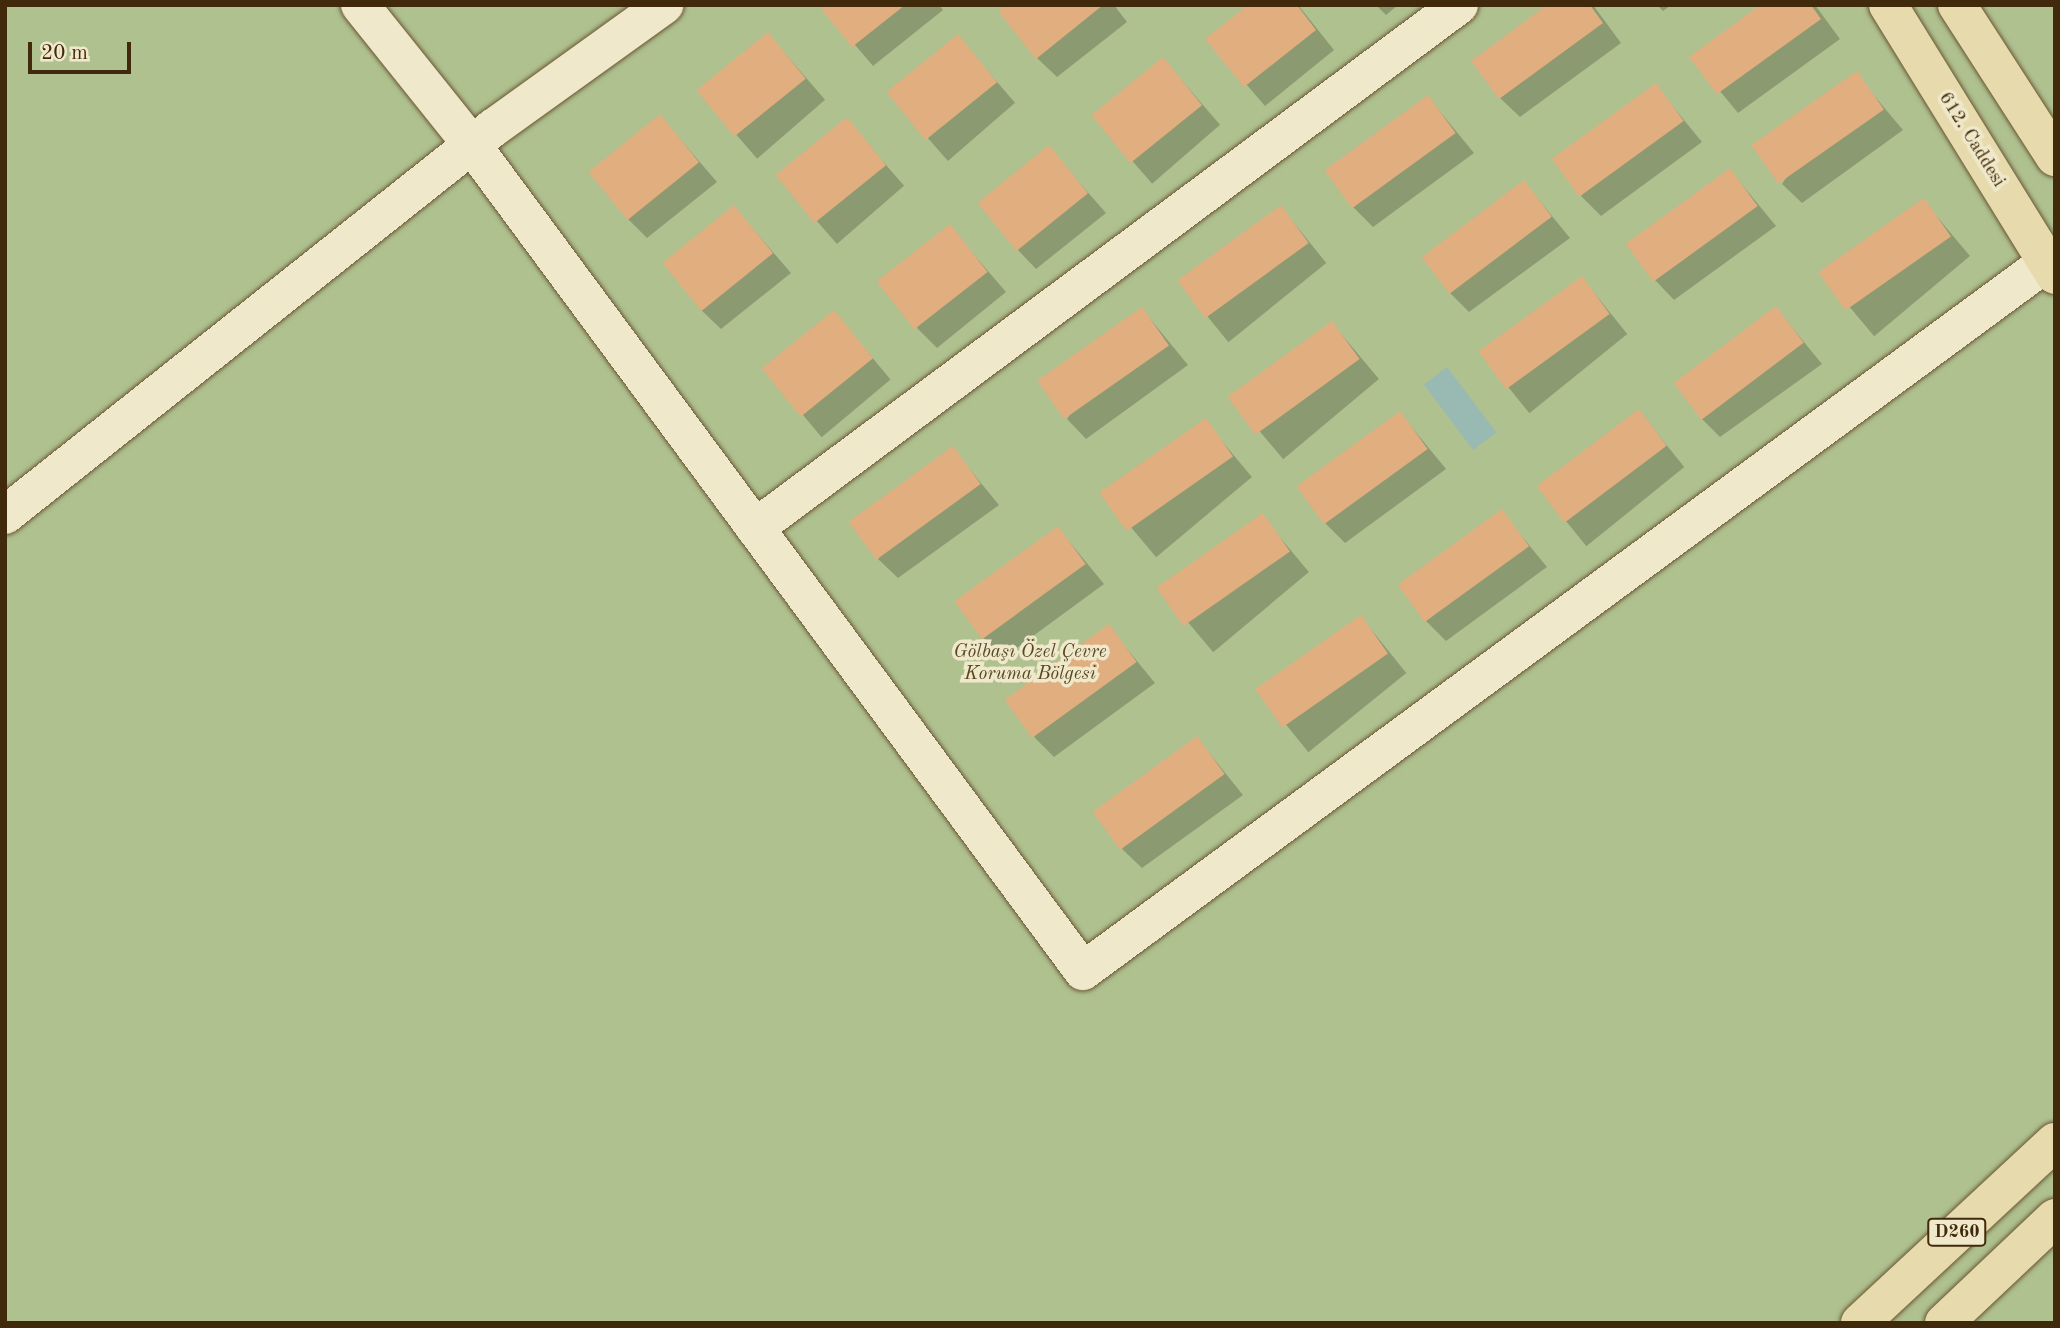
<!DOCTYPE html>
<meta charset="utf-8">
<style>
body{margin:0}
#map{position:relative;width:2060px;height:1328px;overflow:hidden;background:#e7dbae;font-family:"Old Standard TT",serif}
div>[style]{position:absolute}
.green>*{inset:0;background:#afc18f;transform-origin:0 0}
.water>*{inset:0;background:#99b9b3;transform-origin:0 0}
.shadow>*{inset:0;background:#0003;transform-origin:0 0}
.building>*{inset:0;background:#e1ae80;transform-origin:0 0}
.roads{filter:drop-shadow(0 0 2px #6a5634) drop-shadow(0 0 2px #6a5634)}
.minor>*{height:38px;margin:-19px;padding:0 19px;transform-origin:19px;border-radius:19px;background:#efe8ca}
.major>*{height:38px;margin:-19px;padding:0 19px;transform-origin:19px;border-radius:19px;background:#e7dbae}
.highway>*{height:38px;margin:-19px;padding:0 19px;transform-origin:19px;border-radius:19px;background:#e7dbae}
span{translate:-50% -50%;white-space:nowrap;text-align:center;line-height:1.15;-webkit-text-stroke:7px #efe8ca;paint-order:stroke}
.shield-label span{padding:2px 5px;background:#efe8ca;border:2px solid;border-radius:5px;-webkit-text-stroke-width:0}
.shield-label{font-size:18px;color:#412a0b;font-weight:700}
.street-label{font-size:19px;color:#412a0b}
.park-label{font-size:19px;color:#574825;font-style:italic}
.frame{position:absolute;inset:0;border:7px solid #412a0b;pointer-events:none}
.scale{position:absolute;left:28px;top:42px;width:103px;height:32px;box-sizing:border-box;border:4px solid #412a0b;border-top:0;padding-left:9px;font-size:21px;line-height:24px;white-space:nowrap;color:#412a0b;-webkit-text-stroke:5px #efe8ca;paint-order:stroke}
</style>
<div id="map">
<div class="green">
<div style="left:5px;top:5px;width:2050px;height:1318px"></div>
</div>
<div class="water">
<div style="left:1447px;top:367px;width:82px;height:29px;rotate:53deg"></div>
</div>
<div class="shadow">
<div style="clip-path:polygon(821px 5px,939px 5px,943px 10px,873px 66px)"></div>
<div style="clip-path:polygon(1007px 5px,1114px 5px,1127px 22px,1057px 77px,1037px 58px)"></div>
<div style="clip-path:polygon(1251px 5px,1298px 5px,1334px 50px,1265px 106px,1208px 40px)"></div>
<div style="clip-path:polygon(1376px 5px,1398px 5px,1386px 15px)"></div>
<div style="clip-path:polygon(1550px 5px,1593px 5px,1621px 43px,1520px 117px,1500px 98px)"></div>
<div style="clip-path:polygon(1657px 5px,1671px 5px,1663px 11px)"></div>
<div style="clip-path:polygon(1763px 5px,1815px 5px,1840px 39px,1738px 113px,1692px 57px)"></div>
<div style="left:768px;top:34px;width:87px;height:90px;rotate:49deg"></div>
<div style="left:958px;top:37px;width:87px;height:89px;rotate:49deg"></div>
<div style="left:1163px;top:59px;width:87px;height:90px;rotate:49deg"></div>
<div style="clip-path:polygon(1856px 74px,1903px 130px,1802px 203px,1782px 184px)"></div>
<div style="clip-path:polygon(1656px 86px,1702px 142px,1601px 216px,1581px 196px)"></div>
<div style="clip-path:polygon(1428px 97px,1474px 153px,1373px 227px,1353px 207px)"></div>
<div style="clip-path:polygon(660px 116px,717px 182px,647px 238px,628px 219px)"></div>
<div style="left:847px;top:120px;width:87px;height:89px;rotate:49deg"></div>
<div style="clip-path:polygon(1049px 148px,1106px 213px,1036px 269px,1017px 249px)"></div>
<div style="clip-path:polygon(1730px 170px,1776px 226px,1674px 300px,1655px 280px)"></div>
<div style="clip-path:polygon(1524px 182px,1570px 238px,1469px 312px,1449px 292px)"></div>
<div style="left:1923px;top:200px;width:73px;height:125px;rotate:50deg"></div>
<div style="clip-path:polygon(734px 207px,791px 273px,721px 329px,701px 310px)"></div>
<div style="left:1281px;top:207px;width:72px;height:126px;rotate:51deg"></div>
<div style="clip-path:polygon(949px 226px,1006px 292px,937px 348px,917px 328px)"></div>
<div style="left:1582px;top:278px;width:72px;height:126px;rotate:51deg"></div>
<div style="clip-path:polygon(1776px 308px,1822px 364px,1720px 437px,1701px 418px)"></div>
<div style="clip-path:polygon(1142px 309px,1188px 365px,1086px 439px,1067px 419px)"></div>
<div style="left:834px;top:312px;width:88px;height:90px;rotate:50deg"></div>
<div style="left:1332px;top:323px;width:73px;height:125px;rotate:50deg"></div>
<div style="left:1639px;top:411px;width:72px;height:126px;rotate:51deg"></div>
<div style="clip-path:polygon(1400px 413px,1446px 469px,1345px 543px,1325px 523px)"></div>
<div style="left:1205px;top:421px;width:73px;height:125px;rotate:50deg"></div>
<div style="clip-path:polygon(953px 449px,999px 505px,898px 578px,878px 559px)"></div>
<div style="clip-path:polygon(1501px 511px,1547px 567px,1446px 641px,1426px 621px)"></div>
<div style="left:1262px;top:516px;width:73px;height:125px;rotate:50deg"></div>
<div style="clip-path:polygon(1058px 528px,1104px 584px,1003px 658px,983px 638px)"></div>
<div style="left:1361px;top:617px;width:72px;height:126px;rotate:51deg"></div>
<div style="clip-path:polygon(1109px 627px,1155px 683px,1054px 757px,1034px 737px)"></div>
<div style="clip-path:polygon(1197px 738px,1243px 795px,1142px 868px,1122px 849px)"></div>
</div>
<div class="building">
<div style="clip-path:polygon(818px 5px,905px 5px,852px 47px)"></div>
<div style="clip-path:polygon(1005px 5px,1103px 5px,1036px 59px,998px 11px)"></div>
<div style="clip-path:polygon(1248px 5px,1297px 5px,1316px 30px,1244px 87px,1205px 39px)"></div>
<div style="clip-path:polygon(1547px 5px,1590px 5px,1603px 23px,1499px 99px,1471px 61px)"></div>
<div style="clip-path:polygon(1760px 5px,1811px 5px,1821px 19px,1717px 94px,1689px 57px)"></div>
<div style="left:768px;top:32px;width:60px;height:92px;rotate:51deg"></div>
<div style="left:958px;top:34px;width:62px;height:92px;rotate:51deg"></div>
<div style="left:1163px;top:57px;width:62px;height:92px;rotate:51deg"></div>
<div style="left:1857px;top:71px;width:47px;height:129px;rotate:55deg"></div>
<div style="left:1656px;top:83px;width:47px;height:129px;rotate:54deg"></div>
<div style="left:1428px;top:95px;width:47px;height:128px;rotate:54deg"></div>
<div style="left:660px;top:114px;width:62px;height:92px;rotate:51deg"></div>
<div style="left:847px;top:117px;width:62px;height:92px;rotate:51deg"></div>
<div style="left:1049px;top:145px;width:62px;height:92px;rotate:51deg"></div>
<div style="left:1730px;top:168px;width:47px;height:129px;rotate:54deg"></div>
<div style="left:1524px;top:180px;width:46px;height:128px;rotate:53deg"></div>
<div style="left:1924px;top:198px;width:47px;height:129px;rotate:55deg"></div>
<div style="left:734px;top:205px;width:62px;height:92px;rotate:51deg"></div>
<div style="left:1281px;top:205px;width:47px;height:128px;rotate:54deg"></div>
<div style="left:950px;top:224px;width:61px;height:93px;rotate:52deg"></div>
<div style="left:1582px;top:276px;width:47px;height:128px;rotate:54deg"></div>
<div style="left:1776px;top:306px;width:46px;height:128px;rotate:53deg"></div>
<div style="left:1142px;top:307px;width:47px;height:128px;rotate:55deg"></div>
<div style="left:834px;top:310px;width:62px;height:93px;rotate:51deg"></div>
<div style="left:1332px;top:321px;width:47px;height:129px;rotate:54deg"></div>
<div style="left:1639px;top:409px;width:46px;height:128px;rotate:53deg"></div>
<div style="left:1400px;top:411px;width:47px;height:128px;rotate:54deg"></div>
<div style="left:1206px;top:418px;width:47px;height:130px;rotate:55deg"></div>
<div style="left:953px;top:446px;width:47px;height:129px;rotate:54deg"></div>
<div style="left:1502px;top:509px;width:46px;height:129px;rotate:54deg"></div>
<div style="left:1263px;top:513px;width:47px;height:130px;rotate:55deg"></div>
<div style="left:1058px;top:526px;width:47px;height:128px;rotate:54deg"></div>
<div style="left:1361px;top:615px;width:47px;height:129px;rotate:55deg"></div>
<div style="left:1109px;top:624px;width:47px;height:129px;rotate:54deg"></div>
<div style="left:1197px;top:736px;width:47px;height:129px;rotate:54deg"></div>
</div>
<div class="roads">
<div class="minor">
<div style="left:360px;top:5px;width:179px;rotate:51.3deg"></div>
<div style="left:472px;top:145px;width:1027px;rotate:53.51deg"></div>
<div style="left:1083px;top:971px;width:1195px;rotate:-36.32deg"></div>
<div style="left:5px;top:515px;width:623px;rotate:-38.42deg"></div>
<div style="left:493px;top:128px;width:211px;rotate:-35.7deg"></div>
<div style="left:755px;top:528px;width:877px;rotate:-36.61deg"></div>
</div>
<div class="major">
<div style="left:1888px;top:5px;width:317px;rotate:58.3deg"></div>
<div style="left:1957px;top:5px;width:181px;rotate:57.2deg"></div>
</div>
<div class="highway">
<div style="left:1860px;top:1323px;width:266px;rotate:-42.9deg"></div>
<div style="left:1944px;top:1323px;width:153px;rotate:-43.4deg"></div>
</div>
</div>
<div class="shield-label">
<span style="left:1957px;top:1232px">D260</span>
</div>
<div class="street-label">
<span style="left:1971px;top:140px;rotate:58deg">612. Caddesi</span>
</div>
<div class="park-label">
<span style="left:1030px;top:664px">Gölbaşı Özel Çevre<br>Koruma Bölgesi</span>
</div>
<div class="frame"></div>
<div class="scale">20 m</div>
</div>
